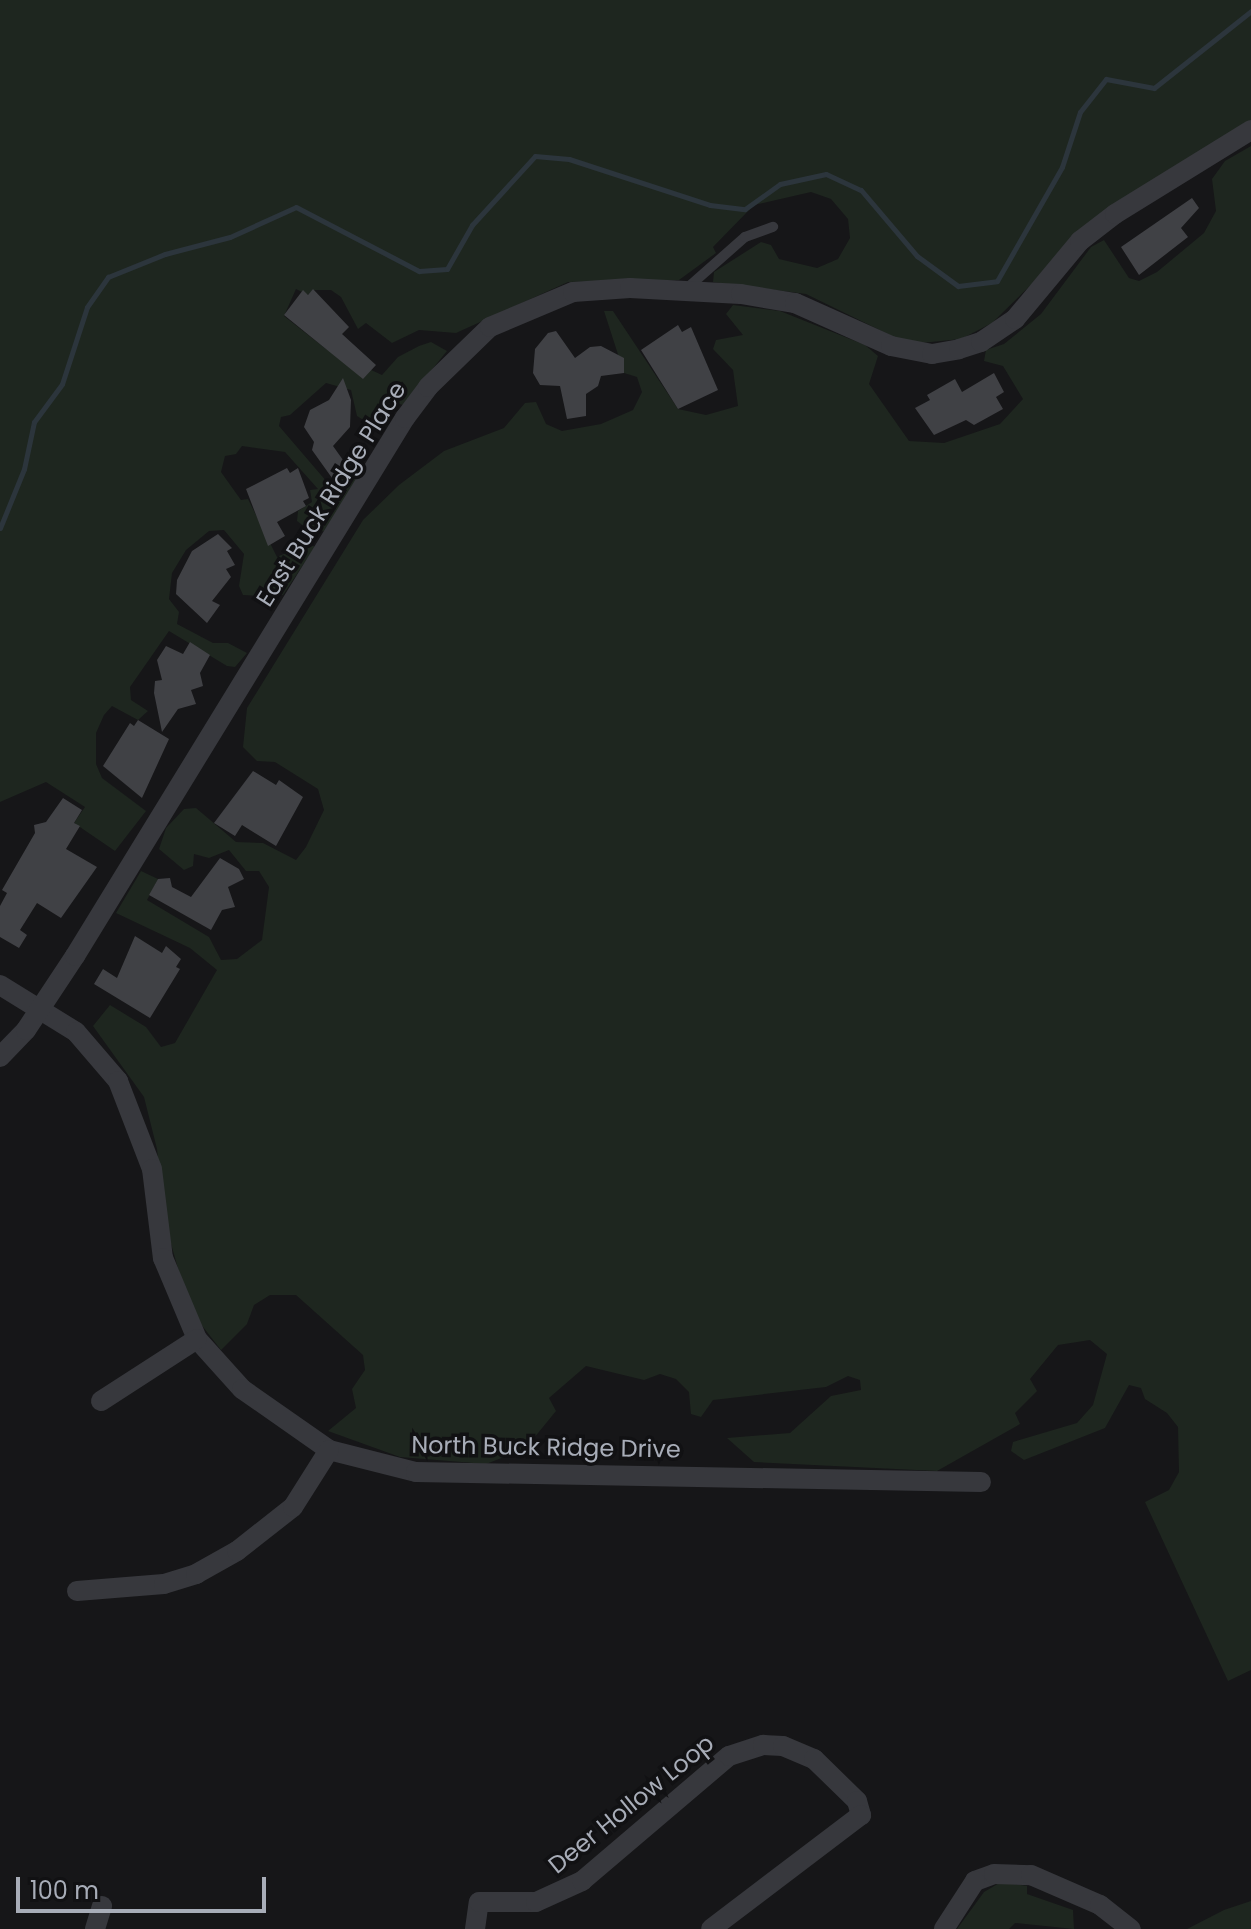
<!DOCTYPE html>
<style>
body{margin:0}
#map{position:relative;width:1251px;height:1929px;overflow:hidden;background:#161618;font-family:Poppins,sans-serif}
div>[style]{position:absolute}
.green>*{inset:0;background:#1e261f}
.stream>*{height:5px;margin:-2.5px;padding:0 2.5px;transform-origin:2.5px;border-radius:2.5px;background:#2c353c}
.building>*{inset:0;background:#404145}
.lane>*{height:10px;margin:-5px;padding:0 5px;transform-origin:5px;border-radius:5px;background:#37383d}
.street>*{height:20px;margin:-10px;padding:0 10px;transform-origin:10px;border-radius:10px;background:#37383d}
span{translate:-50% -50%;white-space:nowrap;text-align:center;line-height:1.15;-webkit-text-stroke:7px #111113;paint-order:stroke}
.street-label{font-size:24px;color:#a8adb8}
.scale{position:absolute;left:16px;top:1877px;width:250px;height:36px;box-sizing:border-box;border:4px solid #a8adb8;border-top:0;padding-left:10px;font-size:24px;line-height:28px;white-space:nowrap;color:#a8adb8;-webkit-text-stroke:6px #111113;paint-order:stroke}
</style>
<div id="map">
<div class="green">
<i style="clip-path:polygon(0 0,1251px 0,1251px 120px,1105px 212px,992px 323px,961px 339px,921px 343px,896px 338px,806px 294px,713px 282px,714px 272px,761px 242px,771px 245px,779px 259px,817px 268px,838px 259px,850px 238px,848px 219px,831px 199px,811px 192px,754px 205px,713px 247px,716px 253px,679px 280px,568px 282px,456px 333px,419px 330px,392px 343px,366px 323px,358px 329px,341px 297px,331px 290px,313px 290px,308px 295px,296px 289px,284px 316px,326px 349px,382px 375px,398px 357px,419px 346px,431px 342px,447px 351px,403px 405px,389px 401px,370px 424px,357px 416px,351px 390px,326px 383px,290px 415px,281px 417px,279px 426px,333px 489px,352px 469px,361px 475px,324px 531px,313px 533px,297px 521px,298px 511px,312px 502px,310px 490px,318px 489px,285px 452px,242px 446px,236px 454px,225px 456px,221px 472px,241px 500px,248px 499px,277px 557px,308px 543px,315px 547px,283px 595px,261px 596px,243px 595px,239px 586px,244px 554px,224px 530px,209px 531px,186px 550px,172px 573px,169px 599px,179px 612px,177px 624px,213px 643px,228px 643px,247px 653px,235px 667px,227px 666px,169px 631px,130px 687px,131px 700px,148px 711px,138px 720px,112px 706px,104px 715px,96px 733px,96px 764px,102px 778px,146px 811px,115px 851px,74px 823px,85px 807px,46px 782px,0 802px)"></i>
<i style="clip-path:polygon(1251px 146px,1251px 1670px,1228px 1681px,1145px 1502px,1169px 1490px,1179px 1472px,1178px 1427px,1167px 1413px,1145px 1399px,1141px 1388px,1129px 1385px,1105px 1428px,1024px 1460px,1011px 1451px,1013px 1442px,1077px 1423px,1093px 1405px,1107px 1354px,1090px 1340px,1058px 1345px,1030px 1379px,1037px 1391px,1015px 1413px,1020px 1424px,937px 1471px,754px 1462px,727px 1438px,790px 1433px,831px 1396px,861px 1390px,860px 1380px,848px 1376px,826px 1387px,713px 1400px,701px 1417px,691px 1414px,689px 1392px,676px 1379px,660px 1374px,644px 1380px,586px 1366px,549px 1398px,556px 1411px,525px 1449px,486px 1464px,400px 1457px,328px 1431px,356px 1408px,352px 1389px,365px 1370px,363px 1355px,296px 1295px,270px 1295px,254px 1305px,247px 1324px,221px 1350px,200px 1323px,184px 1289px,165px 1223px,157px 1149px,144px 1097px,93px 1026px,110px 1005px,146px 1027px,161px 1047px,175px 1043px,217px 970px,190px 948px,116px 913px,141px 871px,158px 879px,147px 900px,209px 937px,221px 960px,237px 959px,262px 940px,269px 887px,259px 871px,246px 871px,229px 850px,209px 858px,194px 854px,193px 866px,184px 870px,159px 849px,166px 828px,184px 809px,196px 808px,236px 842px,263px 843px,296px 860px,306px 847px,324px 810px,318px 789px,275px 762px,257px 761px,243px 747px,247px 708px,363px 520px,399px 485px,444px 451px,504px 428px,525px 403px,536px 402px,546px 424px,562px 431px,601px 424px,633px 410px,642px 392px,637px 377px,624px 373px,604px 311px,613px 311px,678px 409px,706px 415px,738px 406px,733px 370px,713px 349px,716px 340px,743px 335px,726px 314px,733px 305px,780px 311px,865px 345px,878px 356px,869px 384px,909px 441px,944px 443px,1000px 424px,1023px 399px,1003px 366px,984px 361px,986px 350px,1004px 344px,1041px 314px,1091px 247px,1104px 240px,1129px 278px,1139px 281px,1157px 272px,1204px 233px,1216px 211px,1212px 179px,1225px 161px)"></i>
<i style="clip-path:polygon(1001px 1882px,1027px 1886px,1027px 1894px,1073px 1910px,1074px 1929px,1015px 1923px,1009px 1929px,957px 1929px,984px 1892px)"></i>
<i style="clip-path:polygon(1251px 1901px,1251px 1929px,1187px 1929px,1224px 1910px)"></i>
</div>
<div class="stream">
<i style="left:0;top:528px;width:64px;rotate:-67.9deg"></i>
<i style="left:24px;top:469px;width:48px;rotate:-78deg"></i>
<i style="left:34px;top:422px;width:47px;rotate:-53.6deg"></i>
<i style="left:62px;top:384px;width:81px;rotate:-72deg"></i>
<i style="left:87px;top:307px;width:37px;rotate:-55deg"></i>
<i style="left:108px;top:277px;width:61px;rotate:-22deg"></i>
<i style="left:165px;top:254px;width:67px;rotate:-14.7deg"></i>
<i style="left:230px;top:237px;width:72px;rotate:-24.4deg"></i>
<i style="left:296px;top:207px;width:139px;rotate:27.5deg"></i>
<i style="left:419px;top:271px;width:28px;rotate:-4deg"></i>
<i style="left:447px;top:269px;width:51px;rotate:-60.4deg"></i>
<i style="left:472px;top:225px;width:93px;rotate:-47.6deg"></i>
<i style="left:535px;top:156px;width:34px;rotate:5deg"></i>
<i style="left:569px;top:159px;width:148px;rotate:18.1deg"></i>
<i style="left:710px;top:205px;width:35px;rotate:7deg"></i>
<i style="left:745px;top:209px;width:43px;rotate:-35.5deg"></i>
<i style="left:780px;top:184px;width:47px;rotate:-12.3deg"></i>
<i style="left:826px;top:174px;width:38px;rotate:25deg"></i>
<i style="left:861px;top:190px;width:87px;rotate:49.7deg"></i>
<i style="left:917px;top:256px;width:51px;rotate:36.2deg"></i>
<i style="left:958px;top:286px;width:39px;rotate:-7deg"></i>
<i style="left:997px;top:281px;width:131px;rotate:-60.3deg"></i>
<i style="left:1062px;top:167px;width:58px;rotate:-71.9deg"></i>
<i style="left:1080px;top:112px;width:42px;rotate:-51.8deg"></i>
<i style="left:1106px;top:79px;width:49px;rotate:10.6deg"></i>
<i style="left:1154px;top:88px;width:124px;rotate:-38.4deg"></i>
</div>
<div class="building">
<i style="clip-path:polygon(1192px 198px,1199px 208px,1181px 228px,1188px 237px,1139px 275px,1121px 247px)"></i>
<i style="clip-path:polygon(313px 289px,349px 327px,342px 334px,376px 365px,363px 379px,284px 315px,303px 290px,308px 295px)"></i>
<i style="clip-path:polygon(678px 325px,682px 332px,691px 327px,718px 390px,678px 409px,641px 350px)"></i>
<i style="clip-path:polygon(556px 331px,575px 358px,590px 347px,601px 346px,624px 358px,624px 373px,601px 376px,598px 386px,586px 394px,586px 416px,567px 419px,560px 386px,540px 385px,533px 373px,535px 349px,548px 333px)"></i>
<i style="clip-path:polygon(994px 373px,1004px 392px,996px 397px,1003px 409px,974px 425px,966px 420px,934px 435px,915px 408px,930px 400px,927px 395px,955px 379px,962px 392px)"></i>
<i style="clip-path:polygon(343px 378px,351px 400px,350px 427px,333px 446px,348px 467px,332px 478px,312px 450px,314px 442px,304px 427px,310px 410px,329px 400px)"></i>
<i style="clip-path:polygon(287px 468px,290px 473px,298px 468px,309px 498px,303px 501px,306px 506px,277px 522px,285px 536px,268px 546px,246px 489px)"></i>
<i style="clip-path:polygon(218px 534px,232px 548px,227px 551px,235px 565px,226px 569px,231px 577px,212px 601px,220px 605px,207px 623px,176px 594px,177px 580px,192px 551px)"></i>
<i style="clip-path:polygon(190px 642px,210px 655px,200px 673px,203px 686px,191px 690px,196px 704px,178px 709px,162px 732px,154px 693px,155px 681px,162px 680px,157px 660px,166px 646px,183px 654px)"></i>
<i style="clip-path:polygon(138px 720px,169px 739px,142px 798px,103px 766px,130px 723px,134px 726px)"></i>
<i style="clip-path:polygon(253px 771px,276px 785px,279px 780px,303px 797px,276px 846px,242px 825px,235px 836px,214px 823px)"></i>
<i style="clip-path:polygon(63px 798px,82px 810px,74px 823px,80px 826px,66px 849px,97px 867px,61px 918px,37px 903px,20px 930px,27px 935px,19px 948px,0 937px,0 906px,7px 893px,2px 890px,35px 833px,34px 825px,46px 822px)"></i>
<i style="clip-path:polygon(220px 858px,239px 869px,244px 879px,228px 887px,235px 907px,222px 910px,211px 930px,149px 895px,158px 879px,170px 878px,172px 887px,191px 897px)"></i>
<i style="clip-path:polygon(135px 936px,162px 953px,166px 946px,181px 959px,176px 967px,180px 969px,150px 1018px,94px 984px,103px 969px,117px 978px)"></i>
</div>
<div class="lane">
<i style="left:685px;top:290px;width:80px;rotate:-41.5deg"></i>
<i style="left:745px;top:237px;width:30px;rotate:-20deg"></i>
</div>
<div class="street">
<i style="left:0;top:985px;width:89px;rotate:31.7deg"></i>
<i style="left:76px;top:1032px;width:65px;rotate:49.4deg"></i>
<i style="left:118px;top:1081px;width:94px;rotate:68.9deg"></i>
<i style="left:152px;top:1169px;width:90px;rotate:83deg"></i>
<i style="left:163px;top:1258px;width:88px;rotate:67.2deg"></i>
<i style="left:197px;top:1339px;width:67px;rotate:48deg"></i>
<i style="left:242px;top:1389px;width:106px;rotate:35deg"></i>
<i style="left:329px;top:1450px;width:90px;rotate:14.2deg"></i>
<i style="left:416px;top:1472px;width:565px;rotate:1.01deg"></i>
<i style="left:0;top:1057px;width:37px;rotate:-46deg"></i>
<i style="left:26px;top:1030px;width:89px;rotate:-56.5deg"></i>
<i style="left:75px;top:956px;width:631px;rotate:-58.48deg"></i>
<i style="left:405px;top:418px;width:39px;rotate:-53deg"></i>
<i style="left:428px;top:387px;width:86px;rotate:-44.1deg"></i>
<i style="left:490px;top:327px;width:90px;rotate:-22.9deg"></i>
<i style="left:573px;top:292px;width:57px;rotate:-4deg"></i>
<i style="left:630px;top:288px;width:111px;rotate:3.1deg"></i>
<i style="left:741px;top:294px;width:55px;rotate:9.5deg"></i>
<i style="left:795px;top:303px;width:105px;rotate:24.1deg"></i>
<i style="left:891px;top:346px;width:42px;rotate:11deg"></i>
<i style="left:932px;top:354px;width:27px;rotate:-10deg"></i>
<i style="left:959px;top:349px;width:23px;rotate:-18deg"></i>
<i style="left:981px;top:342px;width:41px;rotate:-34.1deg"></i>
<i style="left:1015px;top:319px;width:102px;rotate:-50.2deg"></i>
<i style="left:1080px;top:241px;width:44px;rotate:-37.6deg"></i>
<i style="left:1115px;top:214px;width:160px;rotate:-31.7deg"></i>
<i style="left:101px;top:1401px;width:114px;rotate:-32.9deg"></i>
<i style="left:77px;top:1591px;width:87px;rotate:-4.6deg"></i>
<i style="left:164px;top:1584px;width:34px;rotate:-17deg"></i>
<i style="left:196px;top:1574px;width:47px;rotate:-29.3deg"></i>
<i style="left:237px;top:1551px;width:71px;rotate:-38.2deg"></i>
<i style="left:293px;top:1507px;width:67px;rotate:-57.7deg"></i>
<i style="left:975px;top:1881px;width:20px;rotate:-20deg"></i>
<i style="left:994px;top:1874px;width:37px;rotate:2deg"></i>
<i style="left:1031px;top:1875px;width:75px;rotate:23.5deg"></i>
<i style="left:1100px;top:1905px;width:39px;rotate:38deg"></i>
<i style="left:95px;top:1929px;width:24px;rotate:-73deg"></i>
<i style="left:475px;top:1929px;width:27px;rotate:-82deg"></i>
<i style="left:479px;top:1902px;width:57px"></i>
<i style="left:536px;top:1902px;width:51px;rotate:-24.5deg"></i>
<i style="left:582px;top:1881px;width:193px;rotate:-40.4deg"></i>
<i style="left:729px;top:1756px;width:36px;rotate:-18deg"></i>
<i style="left:763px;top:1745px;width:20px;rotate:3deg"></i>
<i style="left:783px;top:1746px;width:34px;rotate:23deg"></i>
<i style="left:814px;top:1759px;width:60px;rotate:44.3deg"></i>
<i style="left:857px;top:1801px;width:15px;rotate:74deg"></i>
<i style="left:861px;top:1815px;width:188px;rotate:142.8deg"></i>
<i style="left:944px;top:1929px;width:57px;rotate:-57.1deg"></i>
</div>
<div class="street-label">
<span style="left:331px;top:494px;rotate:-58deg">East Buck Ridge Place</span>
<span style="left:546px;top:1447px;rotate:1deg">North Buck Ridge Drive</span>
<span style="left:631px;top:1804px;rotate:-39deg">Deer Hollow Loop</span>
</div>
<div class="scale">100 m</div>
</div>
